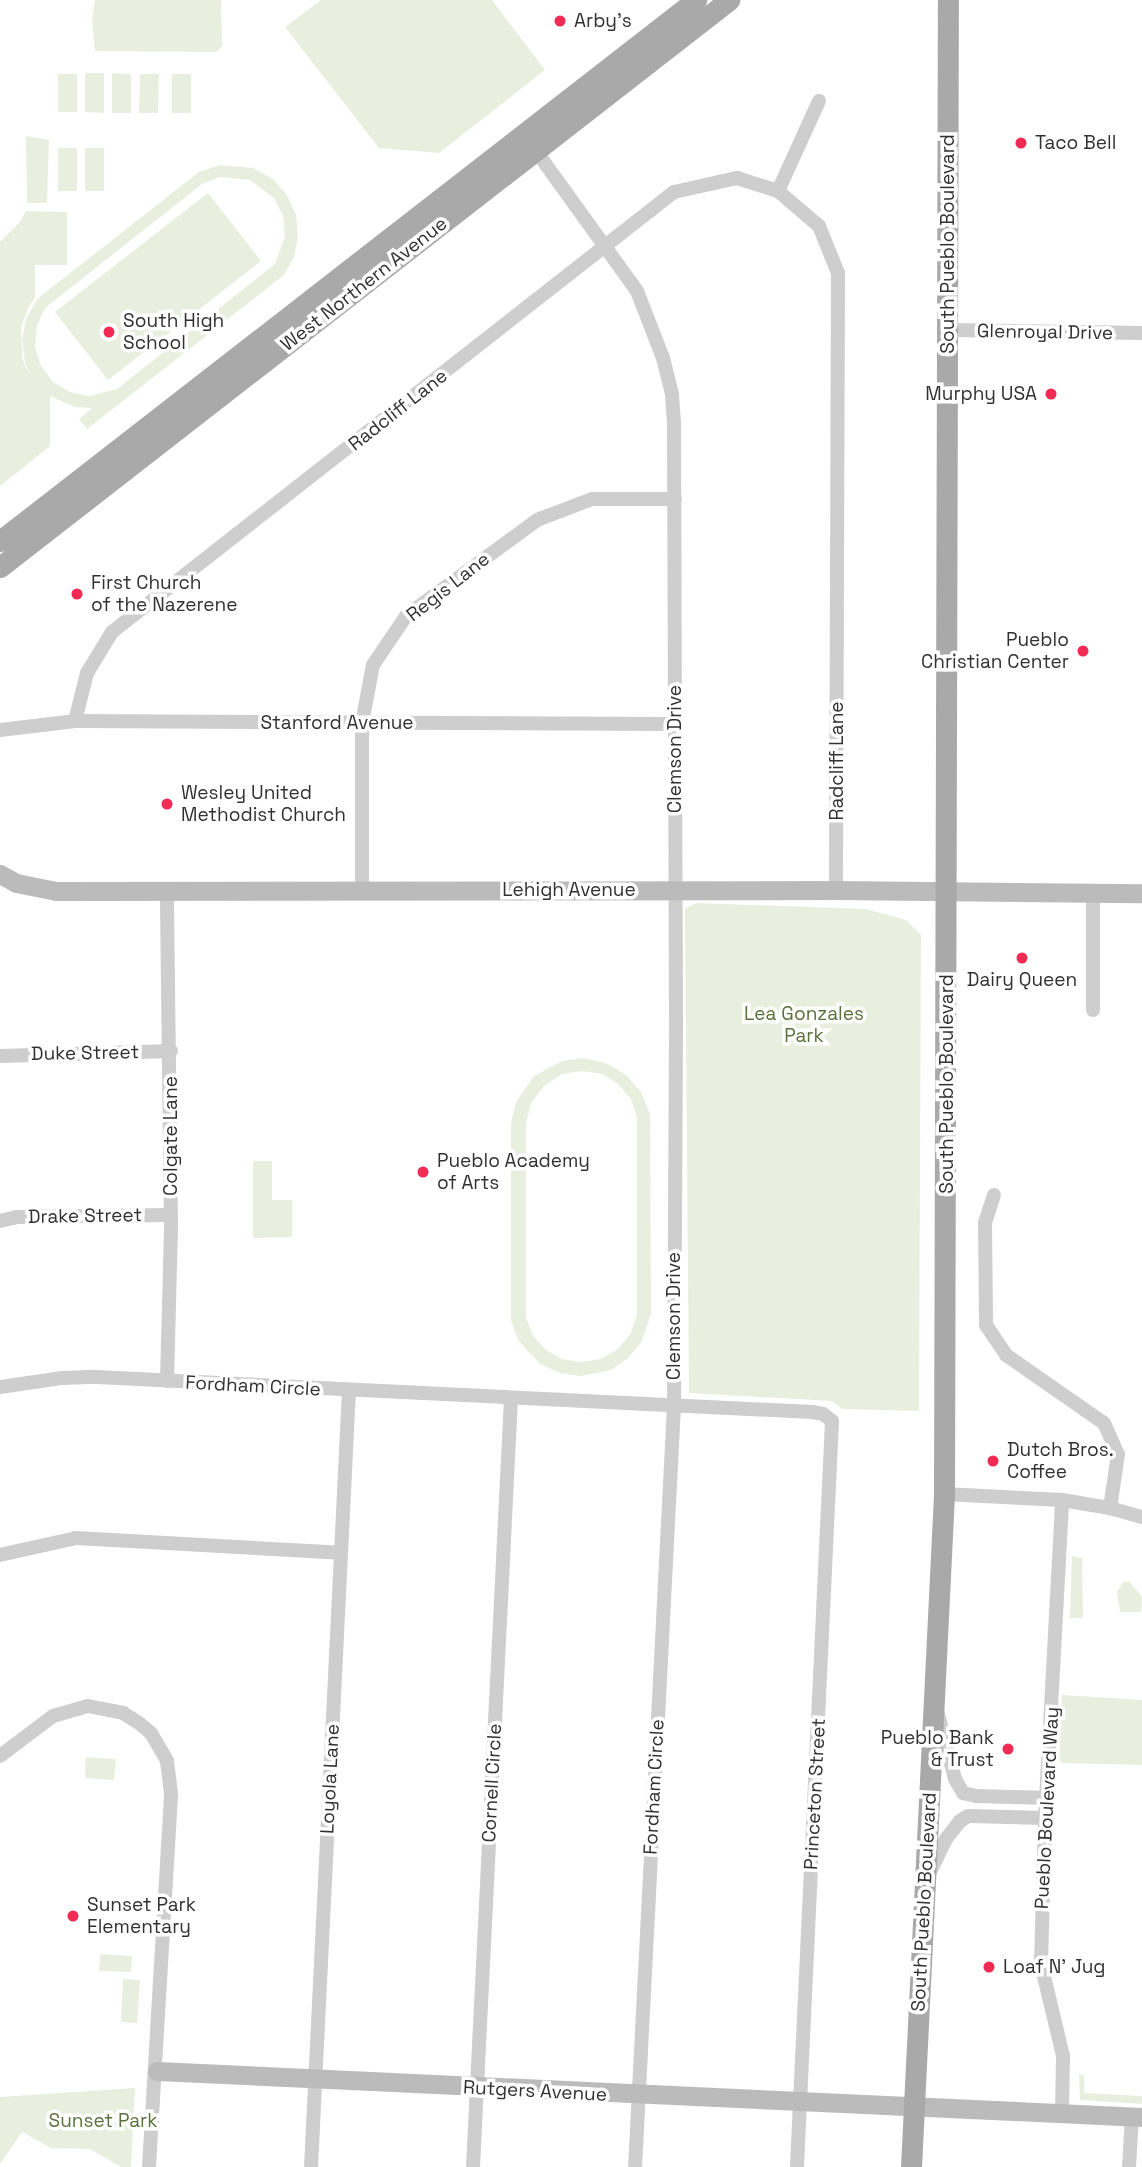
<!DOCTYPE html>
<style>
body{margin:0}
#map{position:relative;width:1142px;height:2167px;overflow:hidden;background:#fff;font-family:"Space Grotesk",sans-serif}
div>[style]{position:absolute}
.green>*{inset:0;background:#e9efdf}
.street>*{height:14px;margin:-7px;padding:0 7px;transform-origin:7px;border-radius:7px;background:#cecece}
.secondary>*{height:19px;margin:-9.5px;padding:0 9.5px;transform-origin:9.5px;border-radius:9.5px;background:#bbb}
.primary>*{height:21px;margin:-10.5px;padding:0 10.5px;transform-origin:10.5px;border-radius:10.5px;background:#a9a9a9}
.dots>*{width:19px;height:19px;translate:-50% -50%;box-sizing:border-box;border:4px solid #fff;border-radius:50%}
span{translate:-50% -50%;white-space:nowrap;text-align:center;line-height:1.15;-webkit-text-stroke:7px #fff;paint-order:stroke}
.poi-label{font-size:19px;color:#313131}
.left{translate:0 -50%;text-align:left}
.right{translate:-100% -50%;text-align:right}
.street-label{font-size:19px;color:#313131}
.park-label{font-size:19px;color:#5b713b}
</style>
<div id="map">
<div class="green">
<i style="clip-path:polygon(95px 0,221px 0,222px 46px,216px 52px,95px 51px,92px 20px)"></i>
<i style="clip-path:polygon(321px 0,492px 0,545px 70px,439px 153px,379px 148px,285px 27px)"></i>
<i style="clip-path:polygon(85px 73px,104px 73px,104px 113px,85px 112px)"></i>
<i style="clip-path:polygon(112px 73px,131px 74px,131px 113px,112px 113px)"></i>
<i style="clip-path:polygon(58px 74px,77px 74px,77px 112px,58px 112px)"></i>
<i style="clip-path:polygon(140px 74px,159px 74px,158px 113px,139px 113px)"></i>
<i style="clip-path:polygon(172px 74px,191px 74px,191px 113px,172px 113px)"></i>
<i style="clip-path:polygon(26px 136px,49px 140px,47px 203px,27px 203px)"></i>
<i style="clip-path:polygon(58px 148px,77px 148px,77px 191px,58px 191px)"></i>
<i style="clip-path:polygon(85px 148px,104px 148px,104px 191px,85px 191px)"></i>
<i style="clip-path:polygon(evenodd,220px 165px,253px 168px,273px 179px,287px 195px,296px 215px,298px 236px,294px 257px,284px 275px,87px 429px,79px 419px,92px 408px,75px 407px,50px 396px,50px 446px,0 486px,0 242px,20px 222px,26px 211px,67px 212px,67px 265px,35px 265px,35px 298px,28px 308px,21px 328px,22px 354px,24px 364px,31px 377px,25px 362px,22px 340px,26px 319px,37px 299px,199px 172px,220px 165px,220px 177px,250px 180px,274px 198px,283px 216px,285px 236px,275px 264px,117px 389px,89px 396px,70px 392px,53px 382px,41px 366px,35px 347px,37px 326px,45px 308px,202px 184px,220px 177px)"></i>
<i style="clip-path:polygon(208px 193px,261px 261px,108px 380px,55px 312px)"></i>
<i style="clip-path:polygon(696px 903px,866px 909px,906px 920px,921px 935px,919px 1411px,842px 1409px,832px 1401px,689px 1393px,685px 909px)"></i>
<i style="clip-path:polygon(evenodd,583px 1058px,606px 1063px,626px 1075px,641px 1092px,650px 1114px,651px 1314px,641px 1343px,628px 1358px,611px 1370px,581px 1376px,560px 1373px,540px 1364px,518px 1340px,511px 1320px,511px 1123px,516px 1102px,534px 1076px,562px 1061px,583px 1058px,583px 1071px,602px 1074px,618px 1084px,631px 1099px,637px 1117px,637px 1314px,631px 1333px,618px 1349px,601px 1359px,581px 1362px,562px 1359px,546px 1350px,533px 1336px,526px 1318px,526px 1124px,531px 1103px,544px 1086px,562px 1074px,583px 1071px)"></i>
<i style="clip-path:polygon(253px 1161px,272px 1161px,272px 1200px,292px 1200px,292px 1237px,253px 1238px)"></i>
<i style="clip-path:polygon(1072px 1556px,1082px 1558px,1083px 1618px,1070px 1618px)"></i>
<i style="clip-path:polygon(1123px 1582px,1130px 1582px,1142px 1597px,1141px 1612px,1120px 1612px,1117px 1592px)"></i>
<i style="clip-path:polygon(1062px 1695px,1142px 1700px,1142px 1765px,1062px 1763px,1059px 1760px)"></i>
<i style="clip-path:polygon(86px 1757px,116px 1759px,114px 1780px,85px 1778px)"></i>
<i style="clip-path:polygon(100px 1954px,132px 1956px,131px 1972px,99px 1971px)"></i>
<i style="clip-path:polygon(123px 1979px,140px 1980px,137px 2023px,121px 2022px)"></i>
<i style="clip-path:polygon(1079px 2074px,1084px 2076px,1084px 2093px,1142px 2096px,1142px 2104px,1080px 2100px)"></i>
<i style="clip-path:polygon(135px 2088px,131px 2167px,121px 2167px,90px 2149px,51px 2148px,22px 2132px,0 2164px,0 2097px)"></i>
</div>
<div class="street">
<i style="left:531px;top:144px;width:181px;rotate:54.2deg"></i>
<i style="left:637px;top:291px;width:72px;rotate:68.8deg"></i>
<i style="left:663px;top:358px;width:38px;rotate:76deg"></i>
<i style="left:672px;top:395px;width:27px;rotate:86deg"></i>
<i style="left:674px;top:422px;width:608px;rotate:89.81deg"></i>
<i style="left:676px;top:1030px;width:376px;rotate:90.3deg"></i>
<i style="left:674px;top:1406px;width:762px;rotate:92.93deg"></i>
<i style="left:778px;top:191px;width:54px;rotate:40.5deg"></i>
<i style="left:819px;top:226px;width:51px;rotate:68deg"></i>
<i style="left:838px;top:273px;width:617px;rotate:90.19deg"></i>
<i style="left:948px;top:330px;width:194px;rotate:0.9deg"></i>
<i style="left:75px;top:721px;width:49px;rotate:-76deg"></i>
<i style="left:87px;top:673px;width:48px;rotate:-58.6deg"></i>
<i style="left:112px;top:632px;width:714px;rotate:-38.06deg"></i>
<i style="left:674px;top:192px;width:65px;rotate:-12.5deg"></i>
<i style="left:737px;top:178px;width:43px;rotate:17.6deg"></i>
<i style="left:778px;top:191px;width:99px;rotate:-65.5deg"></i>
<i style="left:0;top:730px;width:76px;rotate:-6.8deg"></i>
<i style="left:75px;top:721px;width:600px;rotate:0.29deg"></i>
<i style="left:362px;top:891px;width:168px;rotate:-90deg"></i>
<i style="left:362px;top:723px;width:59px;rotate:-79.3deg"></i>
<i style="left:373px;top:665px;width:59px;rotate:-56deg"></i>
<i style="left:406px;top:616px;width:162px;rotate:-36.2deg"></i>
<i style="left:537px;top:520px;width:59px;rotate:-20.9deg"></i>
<i style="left:592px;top:499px;width:83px"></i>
<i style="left:1093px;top:894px;width:116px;rotate:90deg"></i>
<i style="left:0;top:1056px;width:171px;rotate:-1.7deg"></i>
<i style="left:994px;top:1195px;width:29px;rotate:108deg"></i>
<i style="left:985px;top:1223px;width:102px;rotate:89.4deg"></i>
<i style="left:986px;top:1325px;width:36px;rotate:56deg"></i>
<i style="left:1006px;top:1355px;width:119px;rotate:34.8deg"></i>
<i style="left:1104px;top:1423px;width:34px;rotate:66deg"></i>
<i style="left:1118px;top:1454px;width:55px;rotate:98.4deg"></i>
<i style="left:0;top:1221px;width:17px;rotate:-13deg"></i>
<i style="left:17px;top:1217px;width:154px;rotate:-0.7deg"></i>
<i style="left:167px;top:1381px;width:150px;rotate:-88.5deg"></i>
<i style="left:171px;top:1231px;width:340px;rotate:-90.7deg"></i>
<i style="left:0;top:1387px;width:63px;rotate:-8.3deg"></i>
<i style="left:62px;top:1378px;width:34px;rotate:-2deg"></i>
<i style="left:96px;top:1377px;width:717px;rotate:2.8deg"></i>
<i style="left:812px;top:1412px;width:11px;rotate:10deg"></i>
<i style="left:823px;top:1414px;width:11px;rotate:38deg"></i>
<i style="left:832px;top:1421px;width:747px;rotate:92.69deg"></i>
<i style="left:944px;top:1494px;width:118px;rotate:2.9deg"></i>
<i style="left:1062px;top:1500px;width:49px;rotate:9.5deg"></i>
<i style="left:1110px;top:1508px;width:33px;rotate:16deg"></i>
<i style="left:0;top:1555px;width:78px;rotate:-12.6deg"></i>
<i style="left:76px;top:1538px;width:265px;rotate:3.2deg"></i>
<i style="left:938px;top:1714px;width:67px;rotate:75.3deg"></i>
<i style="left:955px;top:1779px;width:16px;rotate:60deg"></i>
<i style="left:963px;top:1793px;width:13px;rotate:13deg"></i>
<i style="left:976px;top:1796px;width:70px;rotate:1.6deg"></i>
<i style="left:0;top:1756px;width:66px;rotate:-37deg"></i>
<i style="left:53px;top:1716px;width:36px;rotate:-16deg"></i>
<i style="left:88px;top:1706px;width:36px;rotate:11deg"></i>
<i style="left:123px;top:1713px;width:19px;rotate:32deg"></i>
<i style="left:139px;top:1723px;width:16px;rotate:40deg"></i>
<i style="left:151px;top:1733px;width:32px;rotate:60deg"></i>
<i style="left:167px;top:1761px;width:35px;rotate:83deg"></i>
<i style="left:171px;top:1796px;width:372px;rotate:93.4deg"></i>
<i style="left:929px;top:1874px;width:39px;rotate:-64deg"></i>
<i style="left:946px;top:1839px;width:23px;rotate:-52deg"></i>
<i style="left:960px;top:1821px;width:9px;rotate:-32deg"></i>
<i style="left:968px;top:1816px;width:77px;rotate:1.5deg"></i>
<i style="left:1062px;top:2113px;width:57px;rotate:-89deg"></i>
<i style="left:1063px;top:2056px;width:95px;rotate:-103.4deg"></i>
<i style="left:1041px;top:1964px;width:146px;rotate:-88.4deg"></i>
<i style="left:1045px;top:1818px;width:318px;rotate:-86.9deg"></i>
<i style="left:311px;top:2167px;width:777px;rotate:-87.2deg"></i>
<i style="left:473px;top:2167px;width:770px;rotate:-87.17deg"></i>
<i style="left:1129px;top:2167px;width:50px;rotate:-86.6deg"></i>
</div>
<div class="secondary">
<i style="left:0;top:874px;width:18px;rotate:29deg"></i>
<i style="left:16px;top:883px;width:41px;rotate:11.3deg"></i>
<i style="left:56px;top:891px;width:780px;rotate:-0.07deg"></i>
<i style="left:836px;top:890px;width:306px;rotate:0.6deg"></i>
<i style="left:157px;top:2071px;width:986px;rotate:2.67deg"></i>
</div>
<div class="primary">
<i style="left:0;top:541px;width:882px;rotate:-37.86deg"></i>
<i style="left:0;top:567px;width:924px;rotate:-37.87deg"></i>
<i style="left:911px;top:2167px;width:674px;rotate:-87.19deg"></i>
<i style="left:944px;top:1494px;width:1494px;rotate:-89.85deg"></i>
</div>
<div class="dots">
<i style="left:560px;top:21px;background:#f12b54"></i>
<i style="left:1021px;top:143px;background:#f12b54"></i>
<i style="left:109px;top:332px;background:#f12b54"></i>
<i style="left:1051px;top:394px;background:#f12b54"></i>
<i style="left:77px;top:594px;background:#f12b54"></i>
<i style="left:1083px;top:651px;background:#f12b54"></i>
<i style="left:167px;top:804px;background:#f12b54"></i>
<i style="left:1022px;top:958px;background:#f12b54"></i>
<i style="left:423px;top:1172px;background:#f12b54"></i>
<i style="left:993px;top:1461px;background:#f12b54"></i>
<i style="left:1008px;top:1749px;background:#f12b54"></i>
<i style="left:73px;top:1916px;background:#f12b54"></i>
<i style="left:989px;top:1967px;background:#f12b54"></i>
</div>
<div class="poi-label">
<span class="left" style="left:574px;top:21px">Arby's</span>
<span class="left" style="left:1035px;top:143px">Taco Bell</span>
<span class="left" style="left:123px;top:332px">South High<br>School</span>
<span class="right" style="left:1037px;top:394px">Murphy USA</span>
<span class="left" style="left:91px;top:594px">First Church<br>of the Nazerene</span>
<span class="right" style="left:1069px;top:651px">Pueblo<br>Christian Center</span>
<span class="left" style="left:181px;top:804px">Wesley United<br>Methodist Church</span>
<span style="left:1022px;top:980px">Dairy Queen</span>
<span class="left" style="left:437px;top:1172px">Pueblo Academy<br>of Arts</span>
<span class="left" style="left:1007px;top:1461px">Dutch Bros.<br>Coffee</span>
<span class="right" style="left:994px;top:1749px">Pueblo Bank<br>&amp; Trust</span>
<span class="left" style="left:87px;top:1916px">Sunset Park<br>Elementary</span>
<span class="left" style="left:1003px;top:1967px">Loaf N' Jug</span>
</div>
<div class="street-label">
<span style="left:948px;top:244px;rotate:-90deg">South Pueblo Boulevard</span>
<span style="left:364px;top:284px;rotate:-38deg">West Northern Avenue</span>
<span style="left:1045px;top:332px;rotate:1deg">Glenroyal Drive</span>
<span style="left:398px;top:410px;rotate:-38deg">Radcliff Lane</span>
<span style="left:448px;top:587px;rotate:-38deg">Regis Lane</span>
<span style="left:337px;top:723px">Stanford Avenue</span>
<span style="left:675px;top:749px;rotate:-90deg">Clemson Drive</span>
<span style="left:837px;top:761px;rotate:-90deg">Radcliff Lane</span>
<span style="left:569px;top:890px">Lehigh Avenue</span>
<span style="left:85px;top:1053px;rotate:-1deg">Duke Street</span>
<span style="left:947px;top:1084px;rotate:-90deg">South Pueblo Boulevard</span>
<span style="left:171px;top:1136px;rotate:-90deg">Colgate Lane</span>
<span style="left:85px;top:1216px;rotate:-1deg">Drake Street</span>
<span style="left:674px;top:1316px;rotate:-90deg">Clemson Drive</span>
<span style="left:253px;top:1386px;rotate:3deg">Fordham Circle</span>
<span style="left:330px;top:1779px;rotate:-87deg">Loyola Lane</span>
<span style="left:492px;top:1783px;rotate:-87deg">Cornell Circle</span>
<span style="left:654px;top:1787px;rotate:-87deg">Fordham Circle</span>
<span style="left:815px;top:1794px;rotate:-87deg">Princeton Street</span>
<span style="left:1047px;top:1808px;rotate:-87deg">Pueblo Boulevard Way</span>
<span style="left:924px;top:1902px;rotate:-87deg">South Pueblo Boulevard</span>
<span style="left:535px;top:2091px;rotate:3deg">Rutgers Avenue</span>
</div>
<div class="park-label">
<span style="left:804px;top:1025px">Lea Gonzales<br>Park</span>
<span style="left:103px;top:2121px">Sunset Park</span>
</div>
</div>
